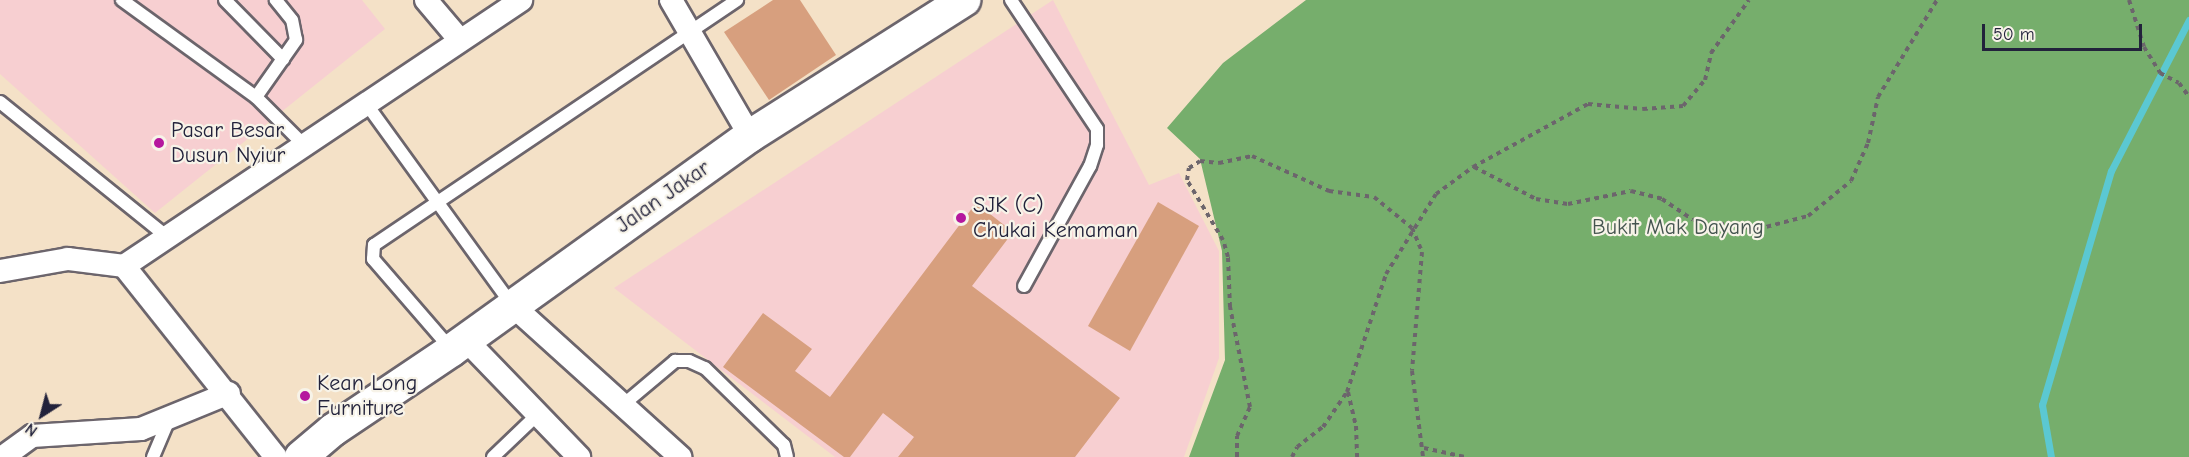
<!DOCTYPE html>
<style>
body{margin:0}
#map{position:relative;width:2189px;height:457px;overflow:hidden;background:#f4e1c7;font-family:"Comic Neue",sans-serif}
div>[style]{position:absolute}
.built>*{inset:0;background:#f7cfd1}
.forest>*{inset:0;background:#76ae6c}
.stream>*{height:7px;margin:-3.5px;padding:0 3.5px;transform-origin:3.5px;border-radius:3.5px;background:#5bc8d2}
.building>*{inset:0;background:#d79f7e}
.path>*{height:4px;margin-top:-2px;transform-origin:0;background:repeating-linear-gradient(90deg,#6c656c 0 4.5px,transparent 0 9px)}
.roads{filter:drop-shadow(2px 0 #6c656c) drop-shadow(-2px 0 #6c656c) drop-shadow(0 2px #6c656c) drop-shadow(0 -2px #6c656c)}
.lane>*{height:12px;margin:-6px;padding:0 6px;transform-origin:6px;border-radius:6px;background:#fff}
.street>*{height:22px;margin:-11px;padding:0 11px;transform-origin:11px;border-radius:11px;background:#fff}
.secondary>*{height:32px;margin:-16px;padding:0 16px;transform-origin:16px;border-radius:16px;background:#fff}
.dots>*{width:16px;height:16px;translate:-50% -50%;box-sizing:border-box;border:3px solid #f7f3e8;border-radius:50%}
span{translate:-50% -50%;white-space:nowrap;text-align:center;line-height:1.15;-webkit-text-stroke:4.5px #f7f3e8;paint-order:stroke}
.poi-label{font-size:22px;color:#22223b}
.left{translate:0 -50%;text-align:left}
.street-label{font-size:22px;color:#22223b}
.park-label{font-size:22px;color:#44544f}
.north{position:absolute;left:12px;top:385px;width:60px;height:60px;-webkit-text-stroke:4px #f7f3e8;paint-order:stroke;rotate:216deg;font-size:16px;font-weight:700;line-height:24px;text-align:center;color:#22223b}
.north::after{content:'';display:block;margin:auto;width:21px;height:27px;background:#22223b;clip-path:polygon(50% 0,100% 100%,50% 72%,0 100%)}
.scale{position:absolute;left:1982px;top:24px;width:160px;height:27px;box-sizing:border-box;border:3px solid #22223b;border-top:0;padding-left:8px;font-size:18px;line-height:21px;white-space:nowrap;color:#22223b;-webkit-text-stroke:4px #f7f3e8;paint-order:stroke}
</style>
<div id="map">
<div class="built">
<i style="clip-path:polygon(0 0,362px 0,385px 29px,155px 213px,0 74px)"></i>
<i style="clip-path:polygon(1053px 0,1149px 185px,1179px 173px,1219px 251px,1219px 358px,1184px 457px,835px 457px,614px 288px)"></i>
</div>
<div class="forest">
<i style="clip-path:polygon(1306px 0,2189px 0,2189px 457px,1189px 457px,1225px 360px,1222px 251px,1200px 159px,1167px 128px,1223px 63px)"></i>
</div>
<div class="stream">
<i style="left:2051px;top:457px;width:53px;rotate:-99.8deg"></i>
<i style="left:2042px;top:405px;width:244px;rotate:-73.6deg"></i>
<i style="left:2111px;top:171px;width:170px;rotate:-62.7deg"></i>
</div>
<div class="building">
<i style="clip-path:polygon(773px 0,800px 0,836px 55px,769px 100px,724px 32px)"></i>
<i style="clip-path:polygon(1158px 202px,1199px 226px,1130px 351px,1088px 326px)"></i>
<i style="clip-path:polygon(976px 203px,1013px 232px,972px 286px,1120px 398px,1075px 457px,898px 457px,914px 437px,883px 413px,850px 457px,844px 457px,723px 367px,763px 313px,812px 349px,795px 371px,830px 397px)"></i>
</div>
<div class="path">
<i style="left:2129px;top:0;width:49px;rotate:72.3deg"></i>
<i style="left:2144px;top:47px;width:31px;rotate:58deg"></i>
<i style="left:2160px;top:73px;width:21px;rotate:28deg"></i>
<i style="left:2179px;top:83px;width:17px;rotate:54deg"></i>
<i style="left:1474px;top:167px;width:70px;rotate:27.3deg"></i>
<i style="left:1536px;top:199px;width:32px;rotate:9deg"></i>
<i style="left:1568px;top:204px;width:64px;rotate:-11.7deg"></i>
<i style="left:1631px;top:191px;width:32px;rotate:14deg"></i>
<i style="left:1662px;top:199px;width:37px;rotate:34deg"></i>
<i style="left:1693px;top:220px;width:66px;rotate:7.9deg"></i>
<i style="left:1758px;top:229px;width:52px;rotate:-14.6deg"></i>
<i style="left:1808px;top:216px;width:55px;rotate:-39.1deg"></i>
<i style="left:1851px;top:181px;width:42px;rotate:-65.9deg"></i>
<i style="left:1868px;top:143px;width:47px;rotate:-77.7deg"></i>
<i style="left:1878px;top:97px;width:114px;rotate:-58.7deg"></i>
<i style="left:1348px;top:392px;width:35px;rotate:77deg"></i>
<i style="left:1356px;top:426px;width:31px;rotate:88deg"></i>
<i style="left:1424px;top:448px;width:42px;rotate:12.4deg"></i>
<i style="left:1237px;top:457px;width:21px;rotate:-90deg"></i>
<i style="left:1237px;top:436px;width:32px;rotate:-66deg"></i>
<i style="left:1250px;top:407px;width:102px;rotate:-101.3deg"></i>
<i style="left:1230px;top:307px;width:50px;rotate:-92.3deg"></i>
<i style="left:1228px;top:257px;width:18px;rotate:-106deg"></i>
<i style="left:1223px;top:240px;width:70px;rotate:-121deg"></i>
<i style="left:1187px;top:180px;width:12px;rotate:-81deg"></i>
<i style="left:1189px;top:168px;width:13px;rotate:-32deg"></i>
<i style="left:1200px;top:161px;width:19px;rotate:6deg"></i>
<i style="left:1219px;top:163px;width:34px;rotate:-12deg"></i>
<i style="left:1252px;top:156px;width:85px;rotate:24.4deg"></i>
<i style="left:1329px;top:191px;width:45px;rotate:7.6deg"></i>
<i style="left:1374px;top:197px;width:49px;rotate:39.2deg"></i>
<i style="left:1412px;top:228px;width:26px;rotate:67deg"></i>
<i style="left:1422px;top:252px;width:119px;rotate:94.8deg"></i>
<i style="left:1412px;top:371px;width:87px;rotate:82.7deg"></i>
<i style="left:1292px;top:457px;width:11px;rotate:-63deg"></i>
<i style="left:1297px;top:447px;width:33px;rotate:-38deg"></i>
<i style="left:1323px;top:427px;width:42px;rotate:-55.6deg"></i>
<i style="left:1347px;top:392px;width:124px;rotate:-71.7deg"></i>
<i style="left:1386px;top:274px;width:94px;rotate:-58deg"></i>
<i style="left:1436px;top:194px;width:46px;rotate:-36.1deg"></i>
<i style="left:1473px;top:167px;width:131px;rotate:-28.7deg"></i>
<i style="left:1588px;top:104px;width:55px;rotate:5.2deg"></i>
<i style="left:1643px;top:109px;width:40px;rotate:-4.3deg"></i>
<i style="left:1683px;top:106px;width:34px;rotate:-50deg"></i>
<i style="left:1705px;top:80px;width:28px;rotate:-77deg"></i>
<i style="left:1711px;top:53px;width:65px;rotate:-54.4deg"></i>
</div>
<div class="roads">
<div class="lane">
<i style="left:122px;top:0;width:165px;rotate:35.9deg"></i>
<i style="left:256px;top:97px;width:65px;rotate:45deg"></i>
<i style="left:225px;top:0;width:83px;rotate:45.5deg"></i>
<i style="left:1011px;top:0;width:155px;rotate:56.3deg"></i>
<i style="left:1097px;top:129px;width:16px;rotate:90deg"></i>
<i style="left:1097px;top:145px;width:22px;rotate:108deg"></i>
<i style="left:1090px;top:166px;width:137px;rotate:118.8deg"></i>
<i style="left:256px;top:97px;width:70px;rotate:-54.9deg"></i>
<i style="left:296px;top:40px;width:20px;rotate:-101deg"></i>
<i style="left:292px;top:20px;width:26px;rotate:-129deg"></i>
<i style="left:0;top:102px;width:213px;rotate:38.9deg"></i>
<i style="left:365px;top:102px;width:251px;rotate:54.1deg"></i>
<i style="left:451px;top:349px;width:119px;rotate:-130.9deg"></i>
<i style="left:373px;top:259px;width:14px;rotate:-86deg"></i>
<i style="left:374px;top:245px;width:438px;rotate:-34deg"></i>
<i style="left:624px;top:404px;width:67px;rotate:-40.1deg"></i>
<i style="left:675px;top:361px;width:14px"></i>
<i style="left:689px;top:361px;width:17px;rotate:24deg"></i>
<i style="left:705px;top:368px;width:110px;rotate:44.3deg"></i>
<i style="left:784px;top:445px;width:12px;rotate:76deg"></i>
<i style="left:153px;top:457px;width:43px;rotate:-67deg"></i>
<i style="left:493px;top:457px;width:61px;rotate:-43.7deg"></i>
</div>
<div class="street">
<i style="left:426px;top:0;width:51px;rotate:49.8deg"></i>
<i style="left:671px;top:0;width:157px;rotate:59.8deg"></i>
<i style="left:124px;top:266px;width:478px;rotate:-33.8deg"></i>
<i style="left:0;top:271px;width:69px;rotate:-10deg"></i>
<i style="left:68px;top:259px;width:56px;rotate:7.1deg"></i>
<i style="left:124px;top:266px;width:244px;rotate:51.5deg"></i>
<i style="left:512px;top:305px;width:227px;rotate:42.1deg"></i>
<i style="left:466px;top:340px;width:163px;rotate:46deg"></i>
<i style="left:3px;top:457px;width:36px;rotate:-36deg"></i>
<i style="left:32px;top:436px;width:109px;rotate:-3.7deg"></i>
<i style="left:141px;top:429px;width:95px;rotate:-22.2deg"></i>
</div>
<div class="secondary">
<i style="left:301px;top:457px;width:42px;rotate:-40.2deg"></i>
<i style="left:333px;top:430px;width:143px;rotate:-33.9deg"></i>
<i style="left:452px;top:350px;width:367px;rotate:-35.7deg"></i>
<i style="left:750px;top:136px;width:254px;rotate:-32.4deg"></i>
</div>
</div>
<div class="dots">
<i style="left:159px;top:143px;background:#b5179e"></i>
<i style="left:961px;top:218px;background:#b5179e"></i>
<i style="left:305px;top:396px;background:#b5179e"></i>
</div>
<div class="poi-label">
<span class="left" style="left:171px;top:143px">Pasar Besar<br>Dusun Nyiur</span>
<span class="left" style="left:973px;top:218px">SJK (C)<br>Chukai Kemaman</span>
<span class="left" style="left:317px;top:396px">Kean Long<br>Furniture</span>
</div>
<div class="street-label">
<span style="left:663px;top:197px;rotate:-35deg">Jalan Jakar</span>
</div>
<div class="park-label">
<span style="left:1678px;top:228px">Bukit Mak Dayang</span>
</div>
<div class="north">N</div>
<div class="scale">50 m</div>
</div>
